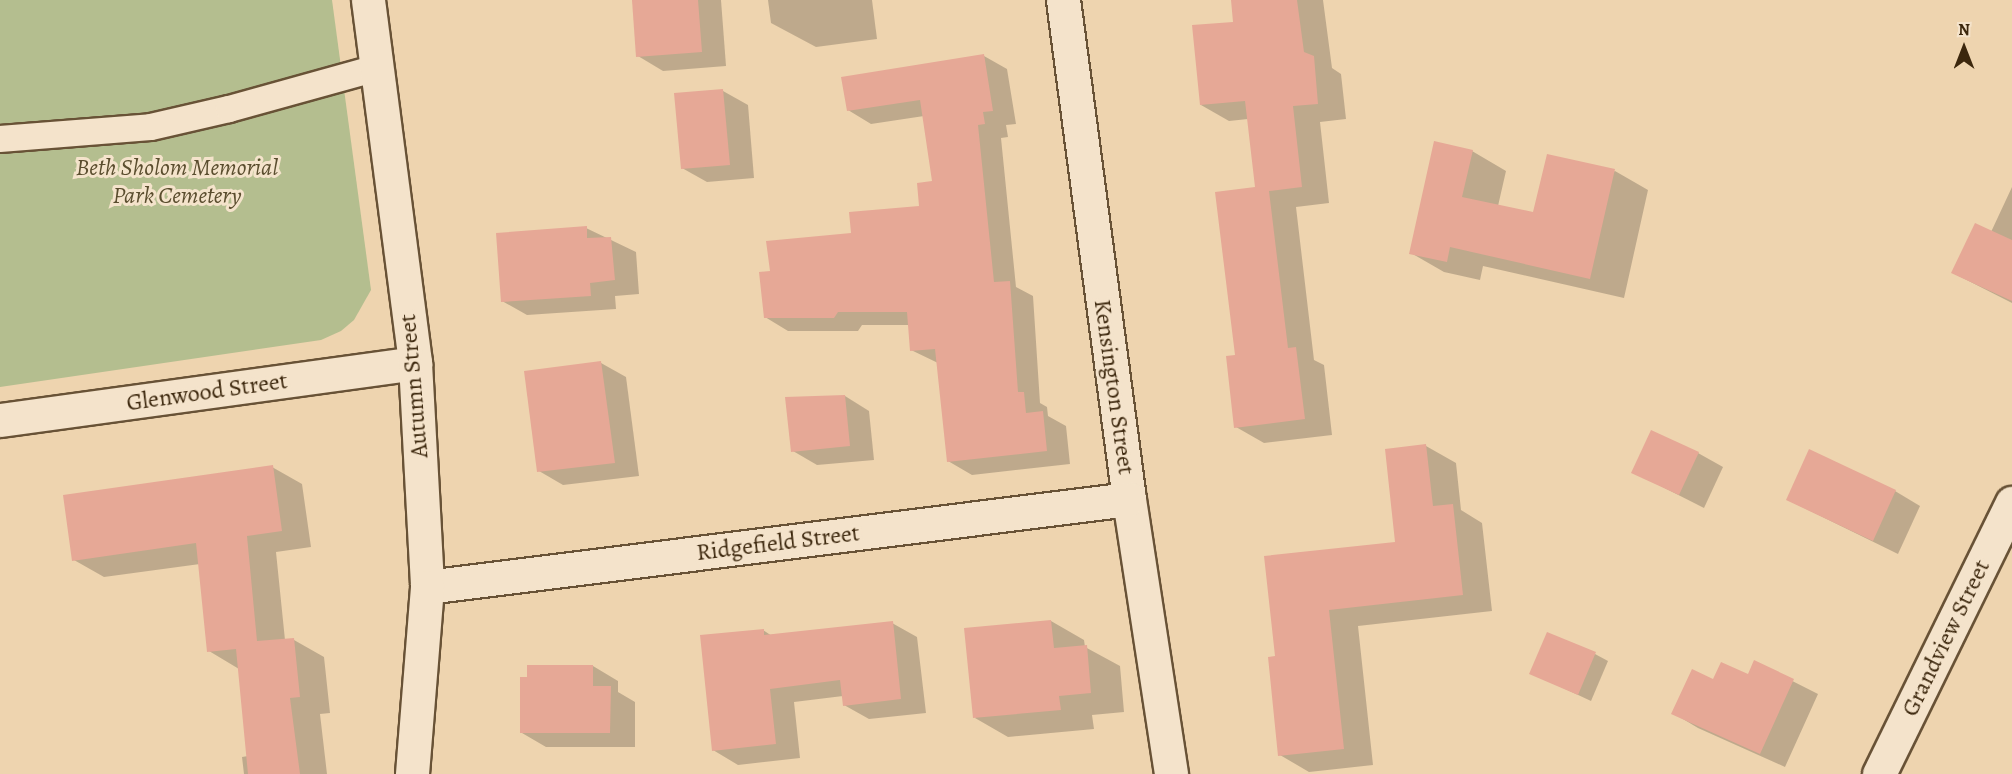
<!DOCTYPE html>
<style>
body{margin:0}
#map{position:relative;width:2012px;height:774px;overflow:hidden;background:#eed4af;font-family:Alegreya,serif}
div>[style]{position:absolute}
.green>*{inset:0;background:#b4be8f}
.shadow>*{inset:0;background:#0003}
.building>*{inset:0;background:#e6a896}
.roads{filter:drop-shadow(2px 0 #685236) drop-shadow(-2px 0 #685236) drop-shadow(0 2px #685236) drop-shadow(0 -2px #685236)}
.service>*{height:26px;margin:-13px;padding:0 13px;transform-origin:13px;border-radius:13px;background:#f4e3cb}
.minor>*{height:33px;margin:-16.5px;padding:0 16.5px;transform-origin:16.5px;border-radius:16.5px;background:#f4e3cb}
.tertiary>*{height:33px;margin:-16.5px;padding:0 16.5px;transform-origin:16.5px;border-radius:16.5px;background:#f4e3cb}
span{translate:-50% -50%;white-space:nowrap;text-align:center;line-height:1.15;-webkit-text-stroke:6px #f4e3cb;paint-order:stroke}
.park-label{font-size:24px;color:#5a4d2e;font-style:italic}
.street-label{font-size:24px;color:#3c270d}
.north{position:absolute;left:1934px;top:18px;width:60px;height:60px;-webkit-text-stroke:4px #f4e3cb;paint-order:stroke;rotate:0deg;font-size:16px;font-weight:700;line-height:24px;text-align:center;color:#3c270d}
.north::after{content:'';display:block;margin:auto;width:21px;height:27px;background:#3c270d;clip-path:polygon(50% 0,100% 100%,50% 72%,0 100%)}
</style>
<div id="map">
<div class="green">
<i style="clip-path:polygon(0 0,332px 0,371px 290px,354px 320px,341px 331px,321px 340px,0 387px)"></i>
</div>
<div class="shadow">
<i style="clip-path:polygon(633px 0,721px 0,726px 66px,663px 71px,638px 56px)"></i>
<i style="clip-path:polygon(768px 0,872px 0,877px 39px,816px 47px,771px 23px)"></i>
<i style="clip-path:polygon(1233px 0,1323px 0,1332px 68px,1341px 74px,1346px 119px,1320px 122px,1329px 203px,1296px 207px,1314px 360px,1324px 365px,1332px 435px,1264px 443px,1236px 427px,1237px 356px,1256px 189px,1248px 119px,1229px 121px,1201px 105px,1235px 23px)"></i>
<i style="clip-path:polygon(984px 56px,1007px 69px,1016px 124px,1006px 125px,1008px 137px,1001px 138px,1016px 287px,1033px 296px,1040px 403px,1047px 407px,1048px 416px,1066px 426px,1070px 464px,972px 475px,948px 461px,938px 363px,911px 350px,909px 325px,862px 325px,858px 331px,788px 331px,765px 317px,771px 272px,853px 235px,921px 208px,934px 182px,924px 116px,871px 124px,848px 110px)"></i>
<i style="clip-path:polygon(723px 91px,748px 105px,754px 178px,707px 182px,682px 168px)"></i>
<i style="clip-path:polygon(1472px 151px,1506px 171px,1498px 206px,1534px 214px,1615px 171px,1648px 190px,1624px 298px,1483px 266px,1480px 280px,1444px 272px,1411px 253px)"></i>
<i style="clip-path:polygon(2012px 187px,2012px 303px,1953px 273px,1991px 232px)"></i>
<i style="clip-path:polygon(586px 228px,636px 252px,639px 294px,615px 296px,616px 309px,527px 315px,502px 301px)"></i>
<i style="clip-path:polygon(601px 363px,626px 377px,639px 476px,563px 485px,539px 471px)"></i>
<i style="clip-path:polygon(845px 396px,869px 411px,874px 460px,817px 465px,793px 451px)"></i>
<i style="clip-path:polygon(1426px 446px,1456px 463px,1461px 510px,1482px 523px,1492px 611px,1358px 626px,1373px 765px,1309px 772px,1280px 755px,1277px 657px,1396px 543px)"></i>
<i style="clip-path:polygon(1698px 453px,1723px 467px,1704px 508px,1633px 472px)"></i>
<i style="clip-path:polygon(272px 467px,302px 484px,311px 547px,276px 552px,285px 640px,294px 640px,324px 657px,330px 713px,320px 714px,327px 774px,244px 774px,242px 757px,248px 756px,239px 669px,209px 651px,200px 564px,104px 577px,74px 560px)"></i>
<i style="clip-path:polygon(1895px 491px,1920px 506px,1898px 554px,1788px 500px)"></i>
<i style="clip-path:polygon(1051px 621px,1084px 640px,1085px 647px,1120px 666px,1124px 712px,1092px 715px,1094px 729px,1008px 737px,975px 718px)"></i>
<i style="clip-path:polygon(892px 623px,917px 637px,926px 713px,869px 719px,844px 705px,843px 696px,794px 702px,800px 758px,738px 765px,713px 750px,763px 630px,772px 636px)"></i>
<i style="clip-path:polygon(1595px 654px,1608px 661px,1591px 701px,1531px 673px)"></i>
<i style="clip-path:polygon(1755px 662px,1818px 694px,1785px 767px,1698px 728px,1673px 713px,1714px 681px,1748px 676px)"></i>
<i style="clip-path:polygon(593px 666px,618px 681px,618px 692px,635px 702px,635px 747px,546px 747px,522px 733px)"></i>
</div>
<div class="building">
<i style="clip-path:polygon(632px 0,698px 0,702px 52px,636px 57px)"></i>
<i style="clip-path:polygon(1231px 0,1297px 0,1304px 52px,1314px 56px,1318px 104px,1293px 106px,1302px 187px,1269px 191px,1288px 348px,1296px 347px,1305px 419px,1234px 428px,1226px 356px,1235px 355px,1215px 192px,1255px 187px,1245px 101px,1200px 105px,1192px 25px,1233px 22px)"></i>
<i style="clip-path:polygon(984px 54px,993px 111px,983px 112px,985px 124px,978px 125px,994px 282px,1010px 281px,1018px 392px,1024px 392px,1026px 413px,1043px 411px,1047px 451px,947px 462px,935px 349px,910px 351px,907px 312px,838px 312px,834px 318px,764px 318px,759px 272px,770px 271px,766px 241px,851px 233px,849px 212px,919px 206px,917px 183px,932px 181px,920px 100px,847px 111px,841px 77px)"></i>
<i style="clip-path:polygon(723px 89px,730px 165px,681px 169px,674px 93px)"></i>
<i style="clip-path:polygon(1434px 141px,1473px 150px,1462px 197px,1533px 212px,1547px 154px,1615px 169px,1590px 279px,1450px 247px,1447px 262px,1409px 254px)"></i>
<i style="clip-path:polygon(1975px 223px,2012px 240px,2012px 301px,1951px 273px)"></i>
<i style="clip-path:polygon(587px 226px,587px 238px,611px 237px,615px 280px,590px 283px,591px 296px,501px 302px,496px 233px)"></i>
<i style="clip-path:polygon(601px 361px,615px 463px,537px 472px,524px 371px)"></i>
<i style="clip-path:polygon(845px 395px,850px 446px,791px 452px,785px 397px)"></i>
<i style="clip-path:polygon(1651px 430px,1699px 452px,1679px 495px,1631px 473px)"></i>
<i style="clip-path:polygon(1426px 444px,1433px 506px,1453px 504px,1463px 595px,1329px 610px,1344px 749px,1278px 756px,1268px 657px,1275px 656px,1264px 556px,1395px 542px,1385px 449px)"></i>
<i style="clip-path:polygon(1809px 449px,1896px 490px,1873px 541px,1786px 500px)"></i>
<i style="clip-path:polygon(273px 465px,282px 531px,247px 536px,257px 641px,294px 638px,300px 697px,290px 698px,300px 774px,248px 774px,236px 649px,207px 652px,196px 543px,72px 561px,63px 495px)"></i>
<i style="clip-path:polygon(1051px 620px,1054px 648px,1087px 645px,1091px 693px,1059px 696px,1061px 710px,973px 718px,964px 628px)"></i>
<i style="clip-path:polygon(893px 621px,901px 699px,843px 706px,840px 680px,770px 689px,776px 744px,712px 751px,700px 635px,764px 629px,764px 635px)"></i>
<i style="clip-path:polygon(1547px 632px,1596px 652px,1578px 695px,1529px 674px)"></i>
<i style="clip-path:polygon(1754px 660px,1794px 679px,1760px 754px,1671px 714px,1692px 669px,1713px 679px,1721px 662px,1748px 674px)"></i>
<i style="clip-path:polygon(527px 665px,593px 665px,593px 686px,611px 686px,610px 733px,520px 733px,520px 677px,527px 677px)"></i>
</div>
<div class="roads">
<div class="service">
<i style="left:0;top:139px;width:151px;rotate:-4.5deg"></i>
<i style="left:151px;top:127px;width:80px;rotate:-13deg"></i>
<i style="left:229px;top:109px;width:154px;rotate:-15.5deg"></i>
</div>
<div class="minor">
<i style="left:1063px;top:0;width:503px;rotate:82.47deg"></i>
<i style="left:1129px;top:499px;width:278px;rotate:81.3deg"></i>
<i style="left:0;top:420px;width:419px;rotate:-7.8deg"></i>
<i style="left:427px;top:587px;width:707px;rotate:-7.15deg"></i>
<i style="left:1879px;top:774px;width:302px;rotate:-63.9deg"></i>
</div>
<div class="tertiary">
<i style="left:368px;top:0;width:366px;rotate:82.6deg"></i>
<i style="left:415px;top:363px;width:224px;rotate:86.9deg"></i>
<i style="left:427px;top:587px;width:188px;rotate:94.6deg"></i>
</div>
</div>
<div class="park-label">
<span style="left:177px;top:182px">Beth Sholom Memorial<br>Park Cemetery</span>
</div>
<div class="street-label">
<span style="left:414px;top:386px;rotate:-95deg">Autumn Street</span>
<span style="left:1114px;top:387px;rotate:82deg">Kensington Street</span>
<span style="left:207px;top:392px;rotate:-8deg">Glenwood Street</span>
<span style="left:778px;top:543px;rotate:-7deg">Ridgefield Street</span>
<span style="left:1946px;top:638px;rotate:-64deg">Grandview Street</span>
</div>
<div class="north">N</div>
</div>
